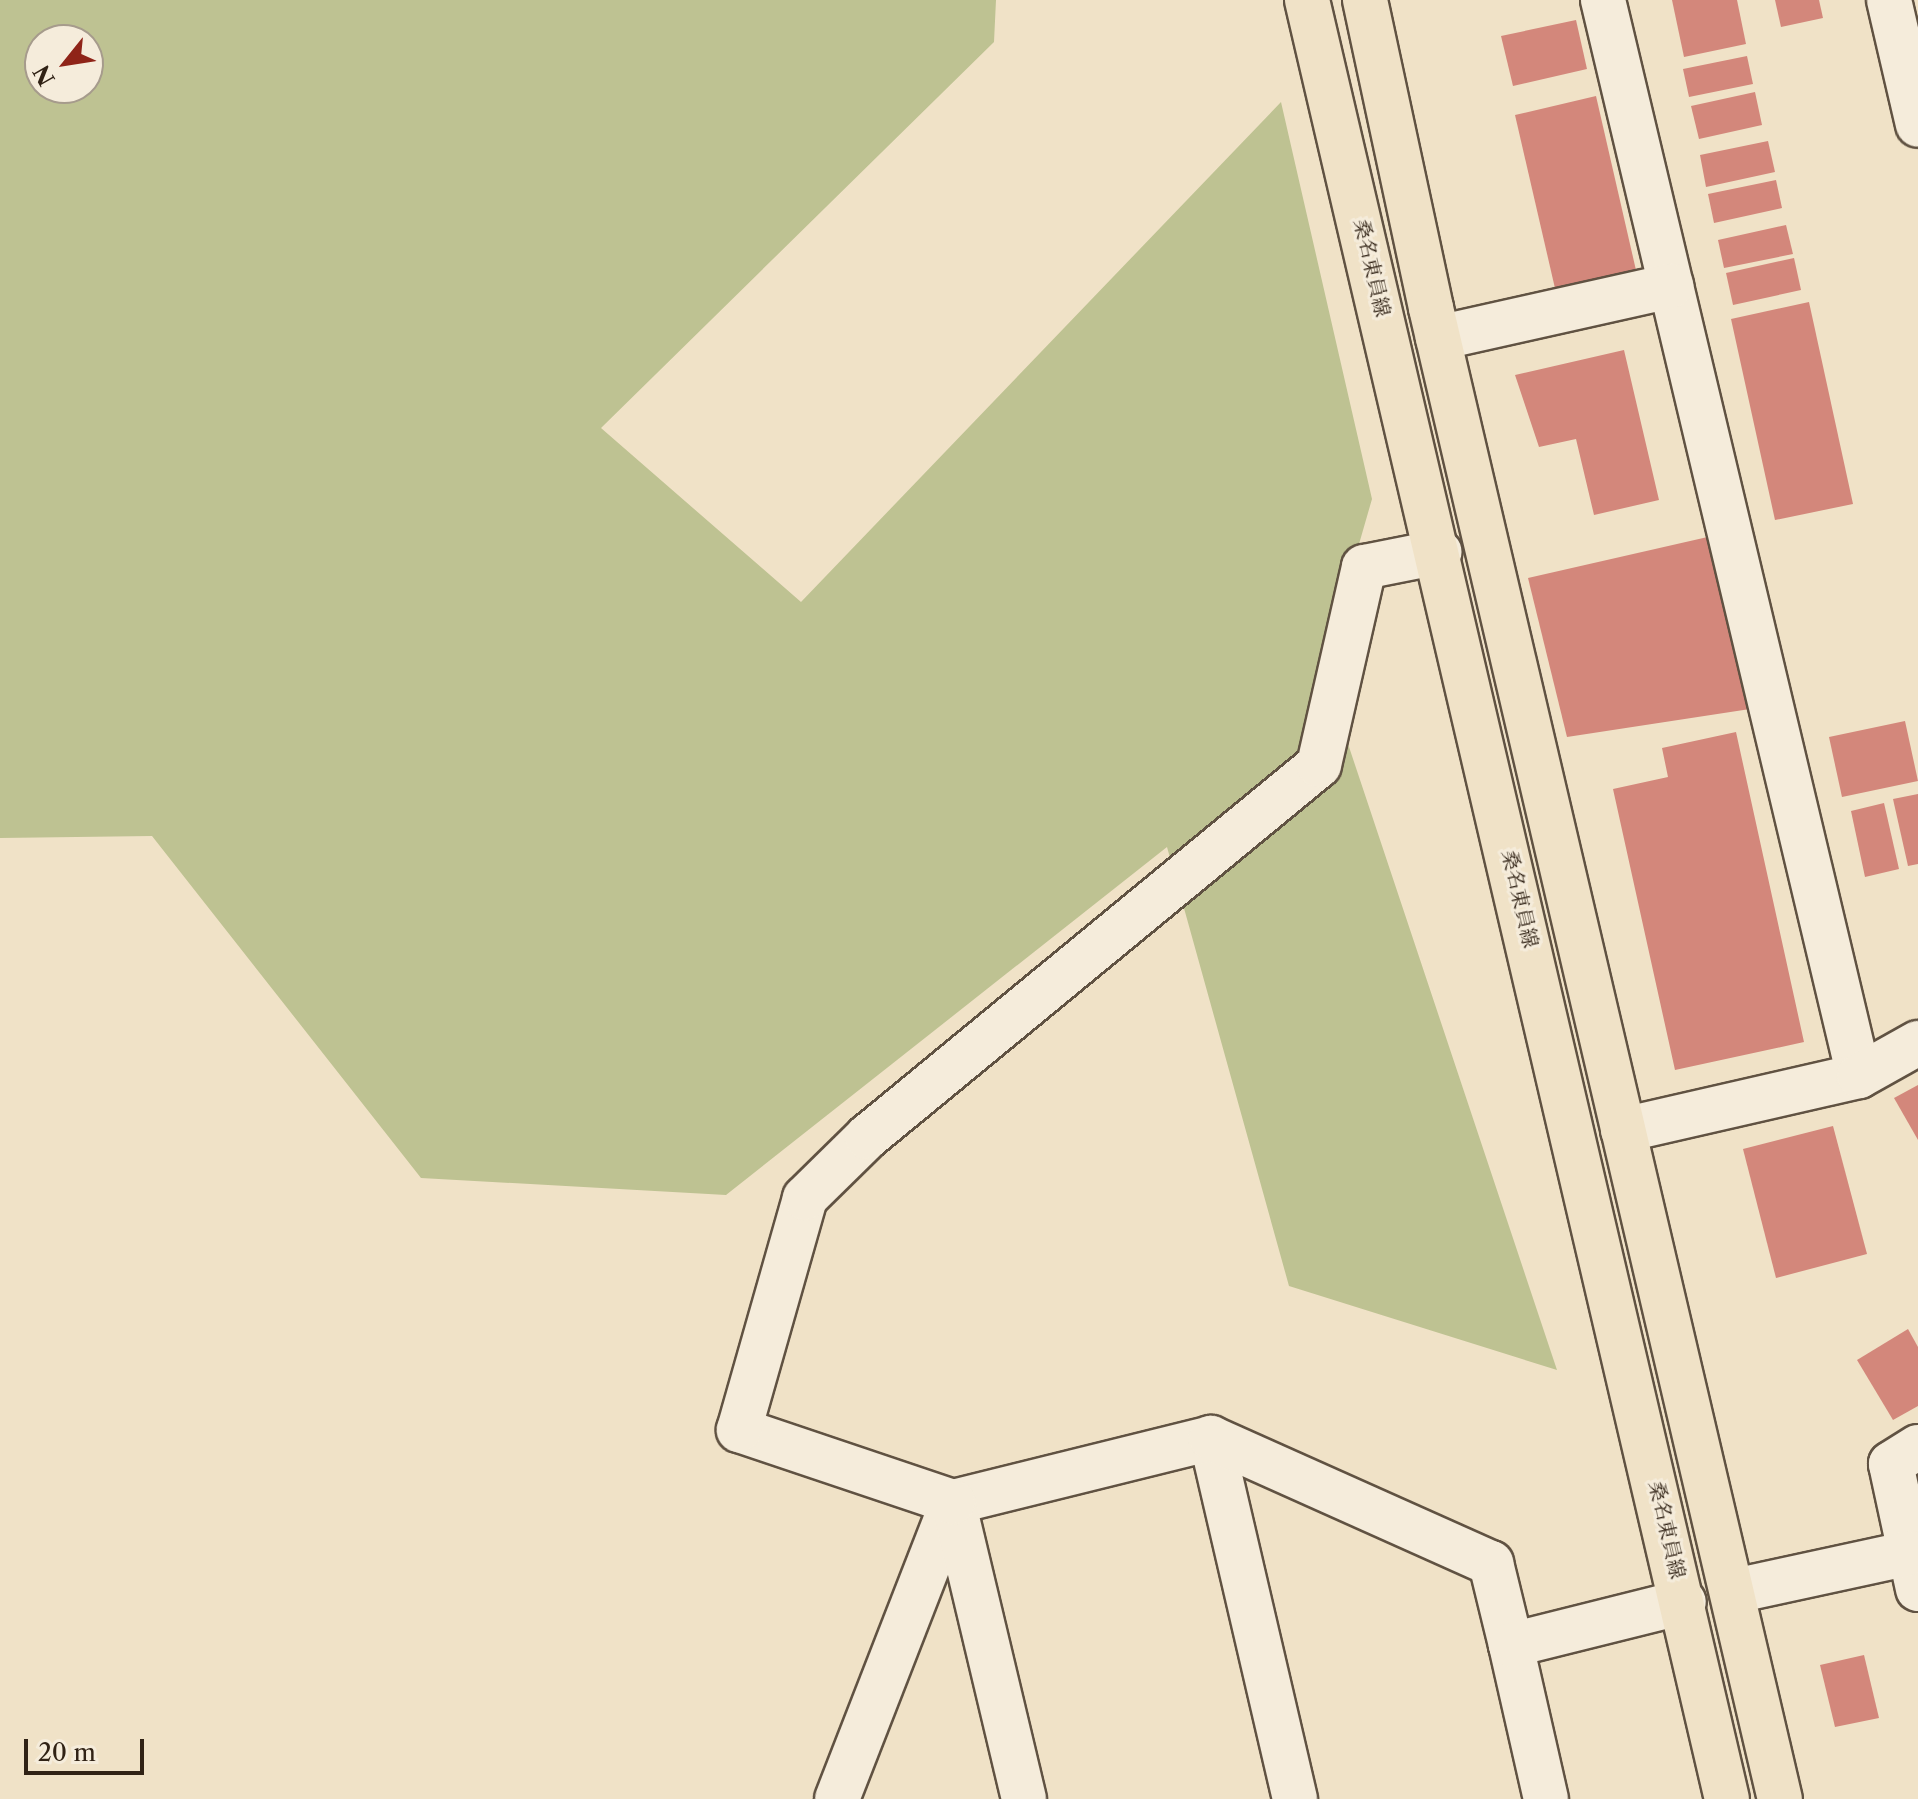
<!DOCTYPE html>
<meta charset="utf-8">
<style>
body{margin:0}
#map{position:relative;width:1918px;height:1799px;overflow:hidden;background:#f0e2c7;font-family:"Libre Caslon Text","Noto Serif JP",serif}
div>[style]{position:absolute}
.green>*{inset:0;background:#bec292}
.building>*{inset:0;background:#d3877b}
.roads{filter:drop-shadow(2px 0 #605242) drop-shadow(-2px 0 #605242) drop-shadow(0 2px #605242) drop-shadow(0 -2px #605242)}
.minor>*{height:44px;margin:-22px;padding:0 22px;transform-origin:22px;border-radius:22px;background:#f5ecdb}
.major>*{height:44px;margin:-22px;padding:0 22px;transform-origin:22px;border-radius:22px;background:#f0e2c7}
span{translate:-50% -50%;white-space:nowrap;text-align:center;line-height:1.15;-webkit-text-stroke:6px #f5ecdb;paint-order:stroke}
.street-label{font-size:20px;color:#302215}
.north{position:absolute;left:24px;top:24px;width:80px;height:80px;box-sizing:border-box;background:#f5ecdb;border:2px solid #a69b8c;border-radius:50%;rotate:240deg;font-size:22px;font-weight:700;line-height:32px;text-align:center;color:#302215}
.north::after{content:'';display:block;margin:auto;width:28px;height:36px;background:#8f2418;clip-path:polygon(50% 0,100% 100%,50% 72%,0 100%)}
.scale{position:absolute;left:24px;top:1739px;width:120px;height:36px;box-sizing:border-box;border:4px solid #302215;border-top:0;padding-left:10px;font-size:24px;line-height:28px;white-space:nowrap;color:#302215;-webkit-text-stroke:6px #f5ecdb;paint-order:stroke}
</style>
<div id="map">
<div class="green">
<i style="clip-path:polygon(evenodd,0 0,996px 0,994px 42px,601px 428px,801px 602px,1281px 102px,1372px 499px,1323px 669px,1557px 1370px,1289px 1286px,1167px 847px,726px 1195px,421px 1178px,152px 836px,0 838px,0 0,40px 40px,88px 40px,88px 88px,40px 88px,40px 40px)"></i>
</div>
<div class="building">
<i style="clip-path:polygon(1672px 0,1737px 0,1746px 44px,1684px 57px)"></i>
<i style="clip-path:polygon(1775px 0,1819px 0,1823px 18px,1781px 27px)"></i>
<i style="clip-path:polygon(1576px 20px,1587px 69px,1513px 86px,1501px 36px)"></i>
<i style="clip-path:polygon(1747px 56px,1753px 84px,1689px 97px,1683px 69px)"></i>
<i style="clip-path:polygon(1755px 92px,1762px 125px,1699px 139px,1691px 106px)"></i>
<i style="clip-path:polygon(1596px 96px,1638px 279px,1557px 297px,1515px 115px)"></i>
<i style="clip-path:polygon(1768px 141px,1775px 172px,1706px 187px,1700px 155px)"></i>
<i style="clip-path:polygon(1776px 180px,1782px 208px,1714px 223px,1708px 194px)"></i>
<i style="clip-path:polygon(1786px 225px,1793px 254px,1724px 268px,1718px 240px)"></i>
<i style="clip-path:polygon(1794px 258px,1801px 290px,1733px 305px,1726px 273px)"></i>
<i style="clip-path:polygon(1809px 302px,1853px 504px,1775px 520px,1731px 319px)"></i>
<i style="clip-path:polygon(1624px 350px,1659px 500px,1594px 515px,1576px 439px,1539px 447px,1515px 375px)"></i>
<i style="clip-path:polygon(1712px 536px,1750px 709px,1567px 737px,1528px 578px)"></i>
<i style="clip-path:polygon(1905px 721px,1918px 781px,1842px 797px,1829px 737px)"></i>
<i style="clip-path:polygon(1736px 732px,1804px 1042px,1675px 1070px,1613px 789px,1668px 777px,1662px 748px)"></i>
<i style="clip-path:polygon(1918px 794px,1918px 864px,1908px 866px,1893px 799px)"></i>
<i style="clip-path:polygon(1884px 803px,1899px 869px,1865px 877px,1851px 811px)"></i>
<i style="clip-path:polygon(1918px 1085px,1918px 1140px,1894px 1098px)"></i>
<i style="clip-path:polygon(1833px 1126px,1867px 1254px,1776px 1278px,1743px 1149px)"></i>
<i style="clip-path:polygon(1908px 1329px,1918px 1347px,1918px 1406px,1893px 1420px,1857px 1360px)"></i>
<i style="clip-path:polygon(1864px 1655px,1879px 1718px,1835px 1727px,1820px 1665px)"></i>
</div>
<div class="roads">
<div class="minor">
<i style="left:1603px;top:0;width:1106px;rotate:76.62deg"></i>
<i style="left:1889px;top:0;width:128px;rotate:76.9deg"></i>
<i style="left:1438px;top:338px;width:239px;rotate:-12.6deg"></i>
<i style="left:1623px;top:1130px;width:242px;rotate:-12.9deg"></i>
<i style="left:1859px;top:1076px;width:68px;rotate:-29.2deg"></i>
<i style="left:1211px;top:1438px;width:371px;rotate:76.9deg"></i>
<i style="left:1918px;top:1447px;width:32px;rotate:148deg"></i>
<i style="left:1891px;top:1464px;width:128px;rotate:77.8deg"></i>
<i style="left:1734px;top:1591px;width:180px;rotate:-12.2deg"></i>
<i style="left:1511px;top:1645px;width:158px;rotate:77.2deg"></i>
<i style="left:837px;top:1799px;width:319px;rotate:-68.7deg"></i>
<i style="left:953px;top:1502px;width:266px;rotate:-13.9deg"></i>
<i style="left:1211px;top:1438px;width:307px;rotate:24.1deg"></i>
<i style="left:1491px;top:1563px;width:84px;rotate:76.3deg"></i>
<i style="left:1511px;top:1645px;width:178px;rotate:-14deg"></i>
<i style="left:1024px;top:1799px;width:305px;rotate:-103.4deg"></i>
<i style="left:953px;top:1502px;width:226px;rotate:-161.4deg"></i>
<i style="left:739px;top:1430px;width:241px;rotate:-74.1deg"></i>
<i style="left:805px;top:1198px;width:87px;rotate:-44.5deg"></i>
<i style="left:867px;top:1137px;width:585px;rotate:-39.45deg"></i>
<i style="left:1319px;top:765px;width:203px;rotate:-77.2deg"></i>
<i style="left:1364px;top:567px;width:77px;rotate:-11.2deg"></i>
</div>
<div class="major">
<i style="left:1307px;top:0;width:1847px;rotate:76.86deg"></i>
<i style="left:1365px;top:0;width:315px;rotate:77.9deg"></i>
<i style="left:1431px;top:308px;width:1531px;rotate:76.83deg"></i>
</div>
</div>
<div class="street-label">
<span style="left:1372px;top:268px;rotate:77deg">桑名東員線</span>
<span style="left:1520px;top:899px;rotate:77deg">桑名東員線</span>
<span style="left:1667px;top:1530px;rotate:77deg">桑名東員線</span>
</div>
<div class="north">N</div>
<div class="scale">20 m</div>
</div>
